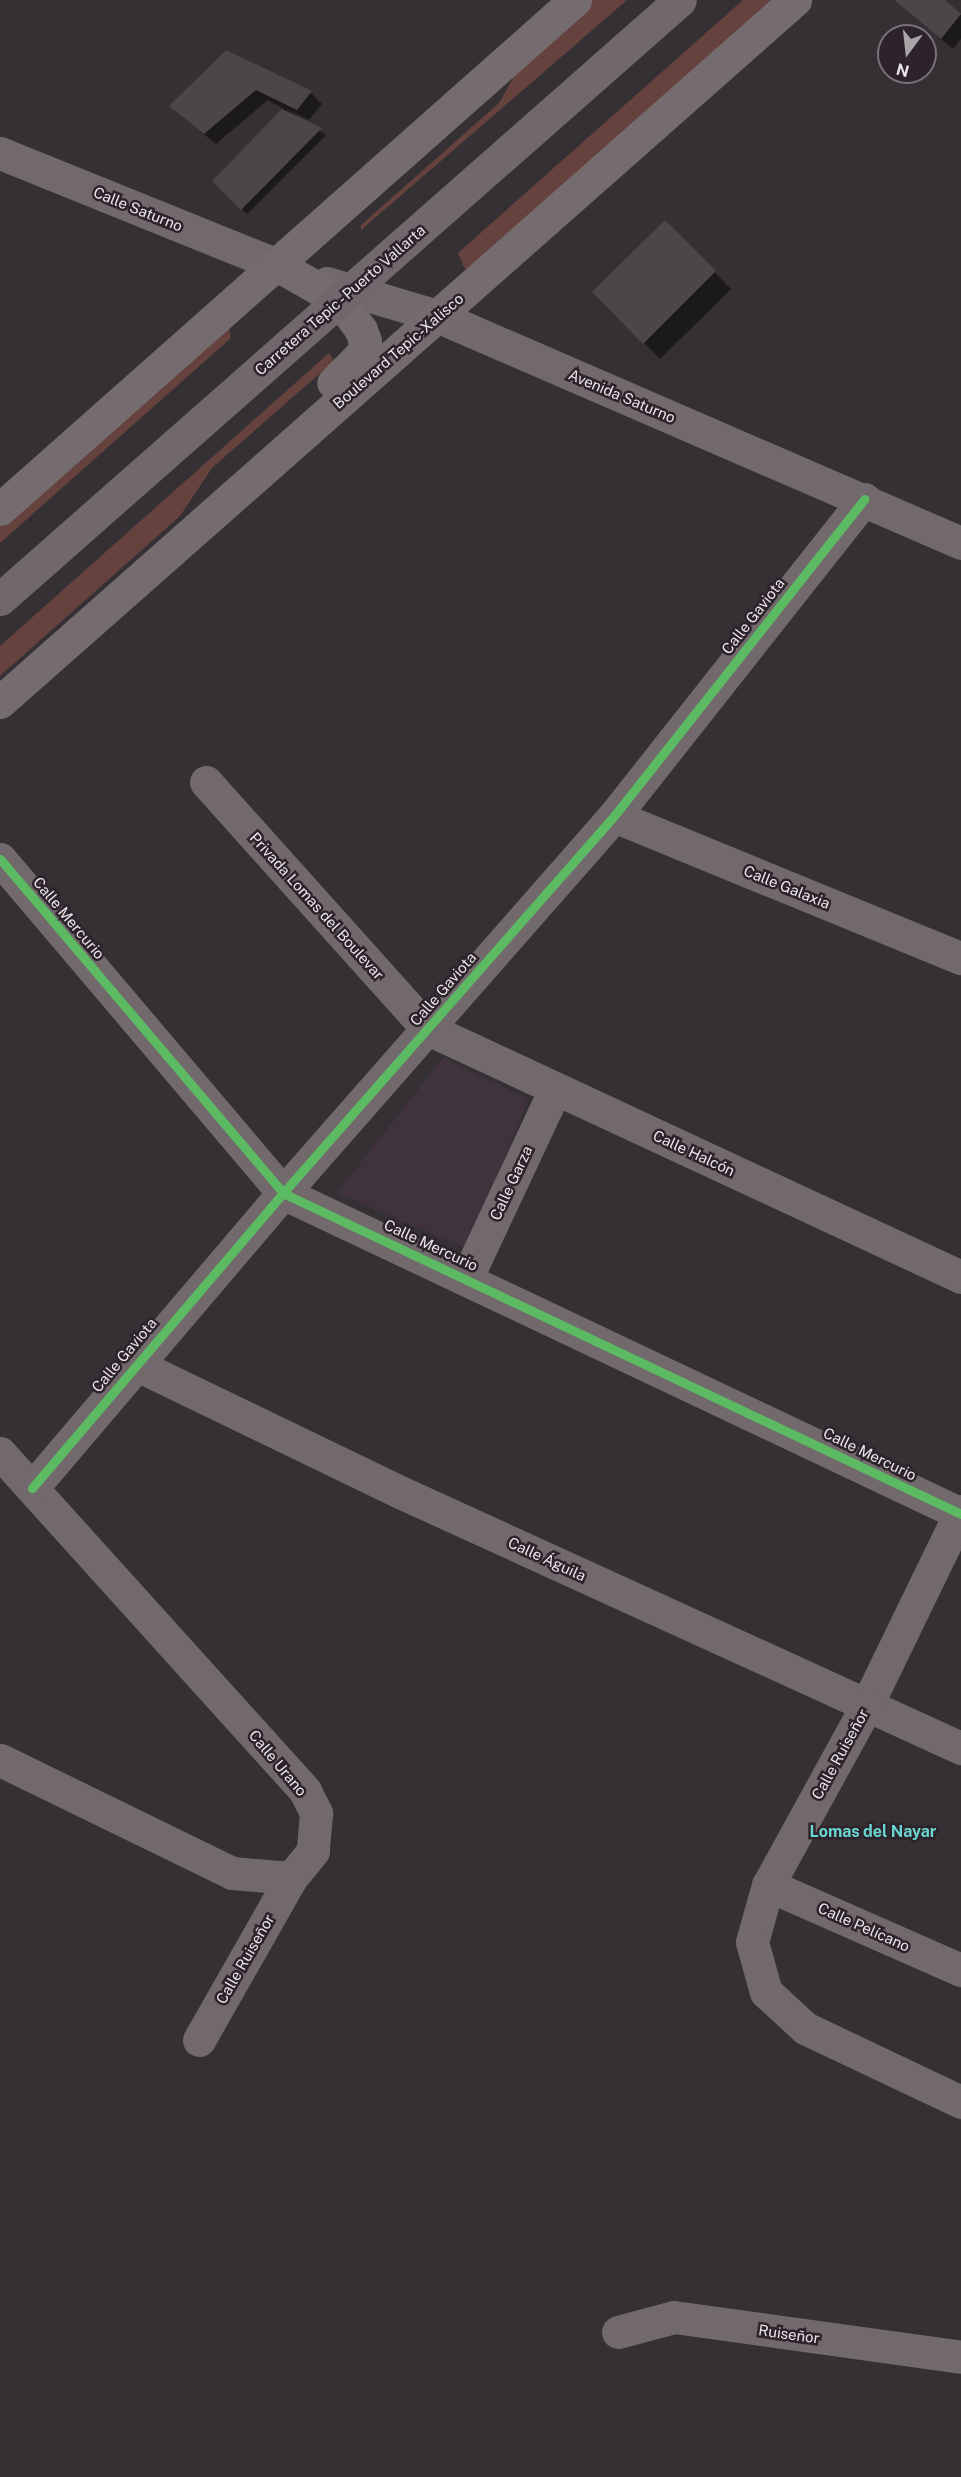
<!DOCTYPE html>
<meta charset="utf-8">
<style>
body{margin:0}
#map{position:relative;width:961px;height:2477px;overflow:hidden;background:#353034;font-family:"Public Sans",sans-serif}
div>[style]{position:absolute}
.built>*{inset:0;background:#41333e}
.green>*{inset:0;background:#65423d}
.shadow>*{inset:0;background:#0007}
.building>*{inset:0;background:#4a464a}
.minor>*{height:33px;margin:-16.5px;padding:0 16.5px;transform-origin:16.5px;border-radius:16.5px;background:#71696c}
.tertiary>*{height:33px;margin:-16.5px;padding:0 16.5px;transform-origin:16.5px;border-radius:16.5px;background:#71696c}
.secondary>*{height:33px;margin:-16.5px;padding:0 16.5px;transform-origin:16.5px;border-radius:16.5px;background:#756c70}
.trunk>*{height:33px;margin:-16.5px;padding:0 16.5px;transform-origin:16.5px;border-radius:16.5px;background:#70686c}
.cycleway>*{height:9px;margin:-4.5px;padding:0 4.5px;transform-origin:4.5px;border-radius:4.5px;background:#5cba63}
span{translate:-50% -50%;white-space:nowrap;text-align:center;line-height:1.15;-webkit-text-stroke:5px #2d242b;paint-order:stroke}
.street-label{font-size:15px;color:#ebe4e9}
.neighbourhood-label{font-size:16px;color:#6ad6d2;font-weight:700}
.north{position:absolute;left:877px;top:24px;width:60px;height:60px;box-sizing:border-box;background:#2d242b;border:2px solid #797177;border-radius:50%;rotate:195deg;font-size:16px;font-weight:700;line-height:24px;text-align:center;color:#ebe4e9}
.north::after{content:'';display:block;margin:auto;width:21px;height:27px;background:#aba5aa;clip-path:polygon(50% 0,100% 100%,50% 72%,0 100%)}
</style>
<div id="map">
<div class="built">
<i style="clip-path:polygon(443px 1058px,528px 1099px,468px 1249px,337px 1193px)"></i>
</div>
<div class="green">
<i style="clip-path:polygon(591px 0,627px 0,361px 230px,361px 225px,499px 103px,524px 59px)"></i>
<i style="clip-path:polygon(743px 0,777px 0,474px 271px,464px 268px,458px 253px)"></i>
<i style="clip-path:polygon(229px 327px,231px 338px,0 543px,0 509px)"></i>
<i style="clip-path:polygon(329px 353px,334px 361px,212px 468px,180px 516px,0 676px,0 646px)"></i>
</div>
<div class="shadow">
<i style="clip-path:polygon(894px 0,942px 0,961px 15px,961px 39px,953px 49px)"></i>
<i style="clip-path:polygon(226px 52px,311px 93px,322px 104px,309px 120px,286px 109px,326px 135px,247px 214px,214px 181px,284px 109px,268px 100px,216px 144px,183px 117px)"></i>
<i style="clip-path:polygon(665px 222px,731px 289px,660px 359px,594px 292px)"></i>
</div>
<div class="building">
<i style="clip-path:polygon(894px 0,945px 0,961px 14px,941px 39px)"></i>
<i style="clip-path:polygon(226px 50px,312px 91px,297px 110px,256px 90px,204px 134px,169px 106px)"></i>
<i style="clip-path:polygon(282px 109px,322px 128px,241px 210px,212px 181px)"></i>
<i style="clip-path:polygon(665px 220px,716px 271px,643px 344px,592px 292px)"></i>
</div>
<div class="minor">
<i style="left:0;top:153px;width:299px;rotate:22deg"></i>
<i style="left:206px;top:782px;width:332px;rotate:48.1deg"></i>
<i style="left:428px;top:1029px;width:588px;rotate:24.95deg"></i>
<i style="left:614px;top:816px;width:375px;rotate:22.3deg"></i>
<i style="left:0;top:859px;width:438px;rotate:49.7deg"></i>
<i style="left:283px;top:1193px;width:750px;rotate:25.34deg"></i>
<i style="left:467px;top:1277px;width:208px;rotate:-64.9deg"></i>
<i style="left:135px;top:1364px;width:294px;rotate:25.8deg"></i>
<i style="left:400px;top:1492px;width:617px;rotate:24.53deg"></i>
<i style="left:0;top:1453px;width:455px;rotate:47.9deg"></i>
<i style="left:305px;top:1791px;width:25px;rotate:63deg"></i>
<i style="left:316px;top:1813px;width:38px;rotate:95deg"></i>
<i style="left:313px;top:1851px;width:35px;rotate:129deg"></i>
<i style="left:291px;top:1878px;width:59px;rotate:-175.2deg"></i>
<i style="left:232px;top:1873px;width:258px;rotate:-154deg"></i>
<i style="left:32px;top:1488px;width:387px;rotate:-49.6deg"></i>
<i style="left:283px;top:1193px;width:502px;rotate:-48.72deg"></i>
<i style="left:614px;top:816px;width:404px;rotate:-51.7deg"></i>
<i style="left:961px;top:1511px;width:216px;rotate:115.9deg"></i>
<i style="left:867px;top:1705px;width:205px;rotate:118.8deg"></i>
<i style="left:768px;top:1885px;width:59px;rotate:105.7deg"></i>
<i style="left:752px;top:1942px;width:52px;rotate:74.4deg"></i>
<i style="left:766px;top:1992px;width:53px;rotate:42.7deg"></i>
<i style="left:805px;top:2028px;width:173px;rotate:25.4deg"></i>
<i style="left:768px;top:1885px;width:211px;rotate:23.8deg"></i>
<i style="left:199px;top:2040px;width:186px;rotate:-60.4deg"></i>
<i style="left:618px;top:2332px;width:58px;rotate:-15deg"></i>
<i style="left:674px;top:2317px;width:290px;rotate:7.9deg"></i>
</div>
<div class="tertiary">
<i style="left:327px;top:283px;width:115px;rotate:16.7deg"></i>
<i style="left:437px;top:316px;width:571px;rotate:23.42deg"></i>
</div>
<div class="secondary">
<i style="left:277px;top:265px;width:73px;rotate:29.7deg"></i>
<i style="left:340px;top:301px;width:36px;rotate:54deg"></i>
<i style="left:361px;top:330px;width:12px;rotate:70deg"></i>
<i style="left:365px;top:341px;width:12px;rotate:99deg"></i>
<i style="left:363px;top:353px;width:42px;rotate:135deg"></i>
<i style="left:0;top:509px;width:768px;rotate:-41.52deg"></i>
<i style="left:0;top:702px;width:1061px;rotate:-41.45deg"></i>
</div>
<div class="trunk">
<i style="left:0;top:599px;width:906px;rotate:-41.38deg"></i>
</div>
<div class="cycleway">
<i style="left:0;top:859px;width:438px;rotate:49.7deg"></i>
<i style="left:283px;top:1193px;width:750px;rotate:25.34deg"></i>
<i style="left:32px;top:1488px;width:387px;rotate:-49.6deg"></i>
<i style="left:283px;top:1193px;width:502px;rotate:-48.72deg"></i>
<i style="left:614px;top:816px;width:404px;rotate:-51.7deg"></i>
</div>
<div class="street-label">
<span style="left:138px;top:209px;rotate:22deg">Calle Saturno</span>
<span style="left:340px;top:300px;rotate:-41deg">Carretera Tepic - Puerto Vallarta</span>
<span style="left:398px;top:351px;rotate:-41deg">Boulevard Tepic-Xalisco</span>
<span style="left:622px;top:396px;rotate:23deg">Avenida Saturno</span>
<span style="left:753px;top:616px;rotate:-52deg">Calle Gaviota</span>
<span style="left:787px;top:887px;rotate:22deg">Calle Galaxia</span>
<span style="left:317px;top:906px;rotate:48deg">Privada Lomas del Boulevar</span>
<span style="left:69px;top:918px;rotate:50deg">Calle Mercurio</span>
<span style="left:443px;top:989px;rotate:-49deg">Calle Gaviota</span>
<span style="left:694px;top:1153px;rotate:25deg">Calle Halcón</span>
<span style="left:511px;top:1183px;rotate:-65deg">Calle Garza</span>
<span style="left:431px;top:1245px;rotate:25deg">Calle Mercurio</span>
<span style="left:124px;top:1355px;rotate:-50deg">Calle Gaviota</span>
<span style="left:870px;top:1454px;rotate:26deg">Calle Mercurio</span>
<span style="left:547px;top:1559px;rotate:25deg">Calle Águila</span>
<span style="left:840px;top:1754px;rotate:-61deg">Calle Ruiseñor</span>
<span style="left:278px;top:1763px;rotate:50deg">Calle Urano</span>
<span style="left:864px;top:1927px;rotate:24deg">Calle Pelícano</span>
<span style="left:245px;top:1959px;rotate:-60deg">Calle Ruiseñor</span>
<span style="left:789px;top:2334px;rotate:8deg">Ruiseñor</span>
</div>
<div class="neighbourhood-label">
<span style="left:873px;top:1832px">Lomas del Nayar</span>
</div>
<div class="north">N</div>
</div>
